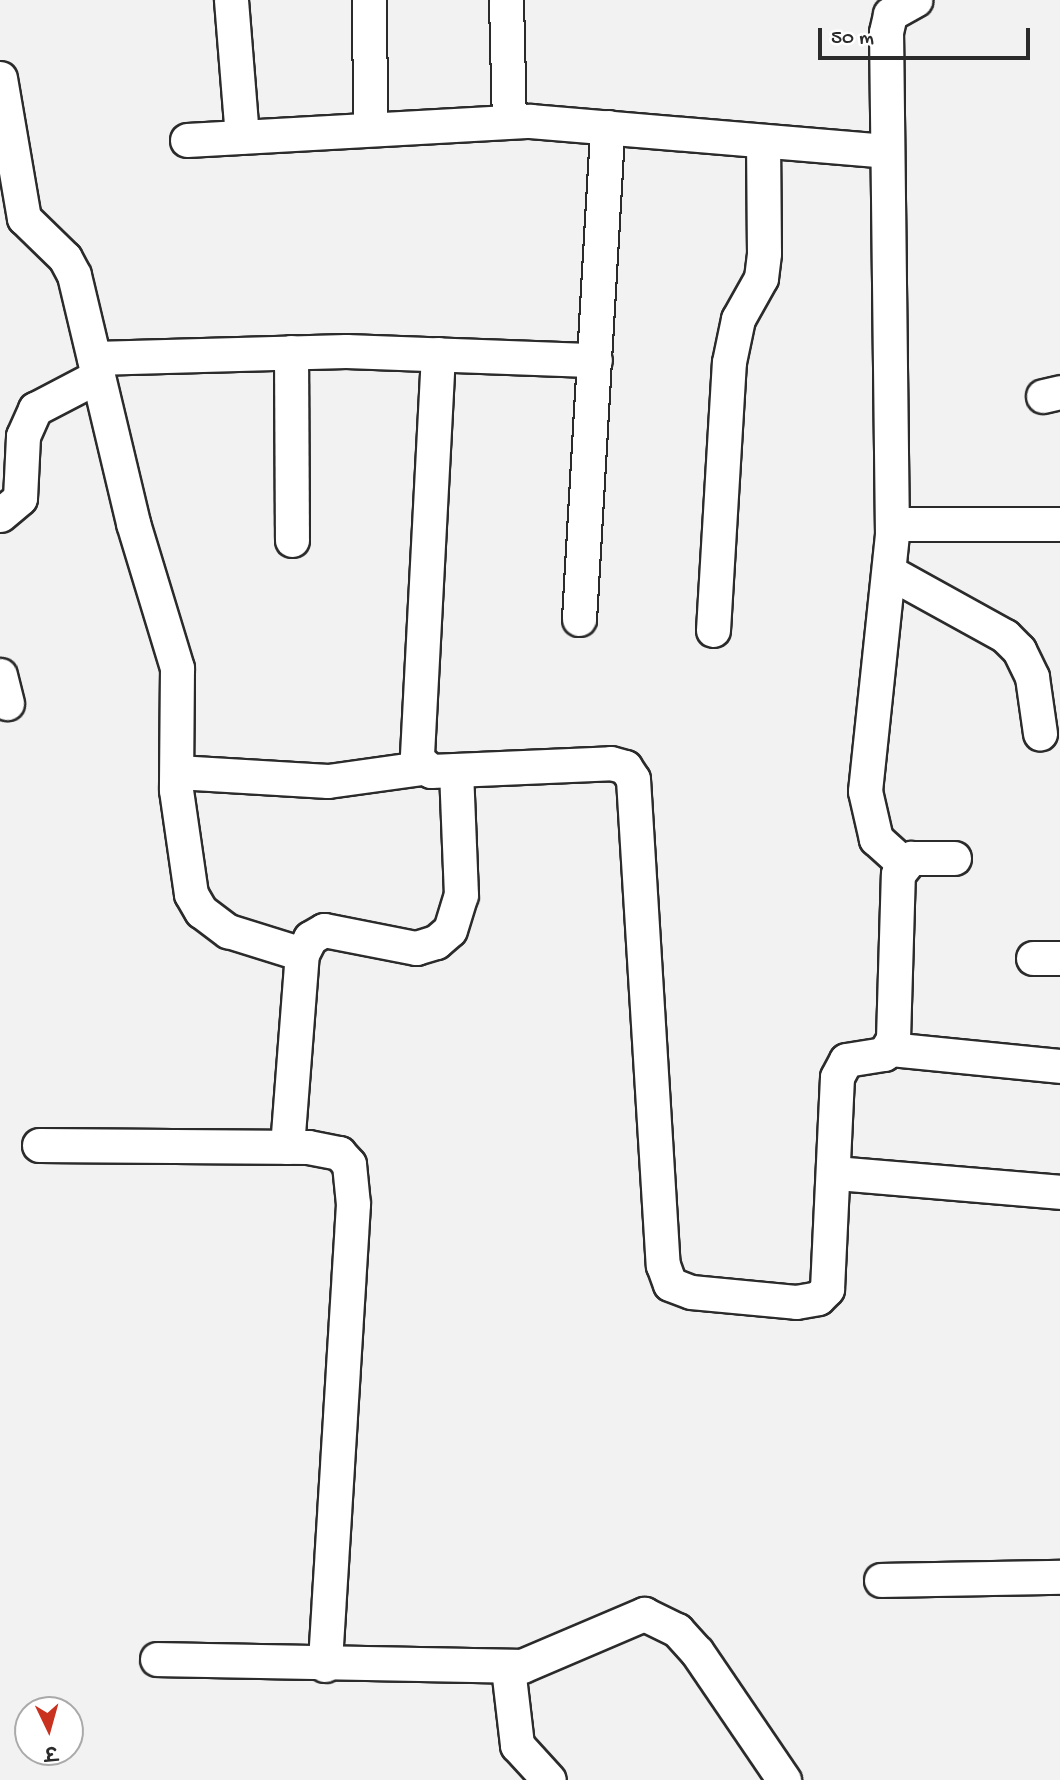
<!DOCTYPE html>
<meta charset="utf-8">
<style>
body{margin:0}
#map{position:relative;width:1060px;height:1780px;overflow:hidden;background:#f2f2f2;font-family:"Gochi Hand","Playpen Sans Deva",sans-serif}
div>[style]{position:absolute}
.roads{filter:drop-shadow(2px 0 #2b2b2b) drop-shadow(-2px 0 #2b2b2b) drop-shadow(0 2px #2b2b2b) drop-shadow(0 -2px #2b2b2b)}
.street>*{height:33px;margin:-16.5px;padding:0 16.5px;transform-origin:16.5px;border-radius:16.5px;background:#fff}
span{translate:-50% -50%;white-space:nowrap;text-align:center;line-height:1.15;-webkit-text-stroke:7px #fff;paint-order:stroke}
.north{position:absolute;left:14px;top:1696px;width:70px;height:70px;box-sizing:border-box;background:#fff;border:2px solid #aaa;border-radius:50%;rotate:175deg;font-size:19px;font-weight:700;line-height:28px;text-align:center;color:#2b2b2b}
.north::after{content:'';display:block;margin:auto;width:24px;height:32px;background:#c8321e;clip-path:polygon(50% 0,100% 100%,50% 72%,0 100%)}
.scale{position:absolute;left:818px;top:28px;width:212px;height:32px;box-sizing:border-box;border:4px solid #2b2b2b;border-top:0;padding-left:9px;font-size:21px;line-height:24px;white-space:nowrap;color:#2b2b2b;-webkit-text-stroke:5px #fff;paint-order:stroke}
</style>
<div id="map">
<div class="roads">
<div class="street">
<i style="left:231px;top:0;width:137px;rotate:85.4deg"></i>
<i style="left:369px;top:0;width:127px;rotate:89.5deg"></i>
<i style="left:506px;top:0;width:121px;rotate:88.6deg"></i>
<i style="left:0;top:78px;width:142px;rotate:80.3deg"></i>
<i style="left:24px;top:218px;width:57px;rotate:44.3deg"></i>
<i style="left:65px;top:258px;width:19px;rotate:62deg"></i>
<i style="left:74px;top:275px;width:255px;rotate:76.6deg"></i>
<i style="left:133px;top:523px;width:152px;rotate:73.1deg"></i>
<i style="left:177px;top:668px;width:122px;rotate:90.5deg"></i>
<i style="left:176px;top:790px;width:105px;rotate:81.8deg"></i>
<i style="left:191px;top:894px;width:20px;rotate:60deg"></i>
<i style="left:201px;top:911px;width:34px;rotate:37deg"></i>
<i style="left:228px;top:931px;width:77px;rotate:17.3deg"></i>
<i style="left:187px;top:140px;width:344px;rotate:-3.2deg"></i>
<i style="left:530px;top:121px;width:357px;rotate:4.8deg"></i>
<i style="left:291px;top:352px;width:188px;rotate:89.7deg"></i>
<i style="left:438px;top:354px;width:406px;rotate:93deg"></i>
<i style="left:417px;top:759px;width:18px;rotate:41deg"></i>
<i style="left:431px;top:771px;width:180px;rotate:-2.5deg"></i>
<i style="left:611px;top:763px;width:15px;rotate:16deg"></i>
<i style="left:625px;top:767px;width:14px;rotate:56deg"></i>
<i style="left:633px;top:779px;width:487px;rotate:86.5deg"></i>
<i style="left:663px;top:1265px;width:20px;rotate:70deg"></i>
<i style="left:670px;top:1284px;width:22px;rotate:21deg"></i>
<i style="left:691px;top:1292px;width:105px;rotate:5.4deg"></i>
<i style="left:796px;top:1302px;width:22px;rotate:-10deg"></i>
<i style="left:818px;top:1298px;width:13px;rotate:-45deg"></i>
<i style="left:827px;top:1289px;width:212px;rotate:-87.3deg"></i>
<i style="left:837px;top:1077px;width:19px;rotate:-62deg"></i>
<i style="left:846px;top:1060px;width:38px;rotate:-9deg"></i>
<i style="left:884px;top:1054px;width:17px;rotate:-59deg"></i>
<i style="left:893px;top:1039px;width:165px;rotate:-88.3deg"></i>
<i style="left:898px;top:874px;width:21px;rotate:-51deg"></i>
<i style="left:911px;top:858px;width:43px"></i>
<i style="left:94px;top:358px;width:252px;rotate:-1.6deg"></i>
<i style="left:346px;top:351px;width:249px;rotate:2.1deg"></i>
<i style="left:1043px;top:396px;width:17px;rotate:-13deg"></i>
<i style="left:0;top:515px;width:26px;rotate:-40deg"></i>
<i style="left:20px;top:498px;width:62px;rotate:-87.2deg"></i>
<i style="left:23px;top:436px;width:30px;rotate:-66deg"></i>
<i style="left:35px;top:409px;width:71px;rotate:-27.6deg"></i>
<i style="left:892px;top:524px;width:168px"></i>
<i style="left:891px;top:573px;width:130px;rotate:28.9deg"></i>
<i style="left:1005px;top:636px;width:20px;rotate:45deg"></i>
<i style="left:1019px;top:650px;width:30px;rotate:64deg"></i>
<i style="left:1032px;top:677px;width:57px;rotate:81.9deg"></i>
<i style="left:579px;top:619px;width:493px;rotate:-86.7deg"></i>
<i style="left:713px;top:630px;width:268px;rotate:-86.6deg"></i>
<i style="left:729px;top:362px;width:44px;rotate:-78.2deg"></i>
<i style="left:738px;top:319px;width:47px;rotate:-60.7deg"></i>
<i style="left:761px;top:278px;width:25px;rotate:-83deg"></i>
<i style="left:764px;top:253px;width:112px;rotate:-90.5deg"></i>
<i style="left:0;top:675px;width:29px;rotate:76deg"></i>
<i style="left:177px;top:772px;width:151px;rotate:3.4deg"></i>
<i style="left:328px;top:781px;width:95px;rotate:-7.9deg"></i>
<i style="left:904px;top:864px;width:38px;rotate:-138deg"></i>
<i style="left:876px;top:839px;width:49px;rotate:-102.9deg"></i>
<i style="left:865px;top:791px;width:257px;rotate:-84deg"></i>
<i style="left:892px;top:535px;width:503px;rotate:-90.68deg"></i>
<i style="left:886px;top:32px;width:18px;rotate:-77deg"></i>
<i style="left:890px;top:14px;width:29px;rotate:-29deg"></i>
<i style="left:1033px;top:958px;width:27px"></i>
<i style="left:890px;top:1049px;width:171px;rotate:5.7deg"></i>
<i style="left:39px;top:1145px;width:269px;rotate:0.4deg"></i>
<i style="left:308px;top:1147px;width:32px;rotate:11deg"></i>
<i style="left:339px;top:1153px;width:15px;rotate:48deg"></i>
<i style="left:349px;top:1164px;width:40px;rotate:84.3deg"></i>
<i style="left:353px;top:1204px;width:462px;rotate:93.5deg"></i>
<i style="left:287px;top:1147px;width:194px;rotate:-85.6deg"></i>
<i style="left:302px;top:954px;width:18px;rotate:-63deg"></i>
<i style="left:310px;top:938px;width:16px;rotate:-30deg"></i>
<i style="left:324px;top:930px;width:94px;rotate:11.1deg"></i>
<i style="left:416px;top:948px;width:21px;rotate:-17deg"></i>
<i style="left:436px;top:942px;width:18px;rotate:-41deg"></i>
<i style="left:450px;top:930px;width:37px;rotate:-73deg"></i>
<i style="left:461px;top:895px;width:125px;rotate:-92.3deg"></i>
<i style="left:836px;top:1173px;width:225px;rotate:4.8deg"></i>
<i style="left:881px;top:1580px;width:179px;rotate:-1deg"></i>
<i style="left:157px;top:1659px;width:365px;rotate:1.1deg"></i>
<i style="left:522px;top:1666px;width:133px;rotate:-23.1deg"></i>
<i style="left:644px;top:1614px;width:37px;rotate:26deg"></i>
<i style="left:677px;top:1630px;width:30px;rotate:48deg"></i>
<i style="left:697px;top:1652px;width:155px;rotate:55.8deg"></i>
<i style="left:508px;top:1668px;width:78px;rotate:83.3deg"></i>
<i style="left:517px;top:1745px;width:47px;rotate:47.6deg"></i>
</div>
</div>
<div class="north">उ</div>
<div class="scale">50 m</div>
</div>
